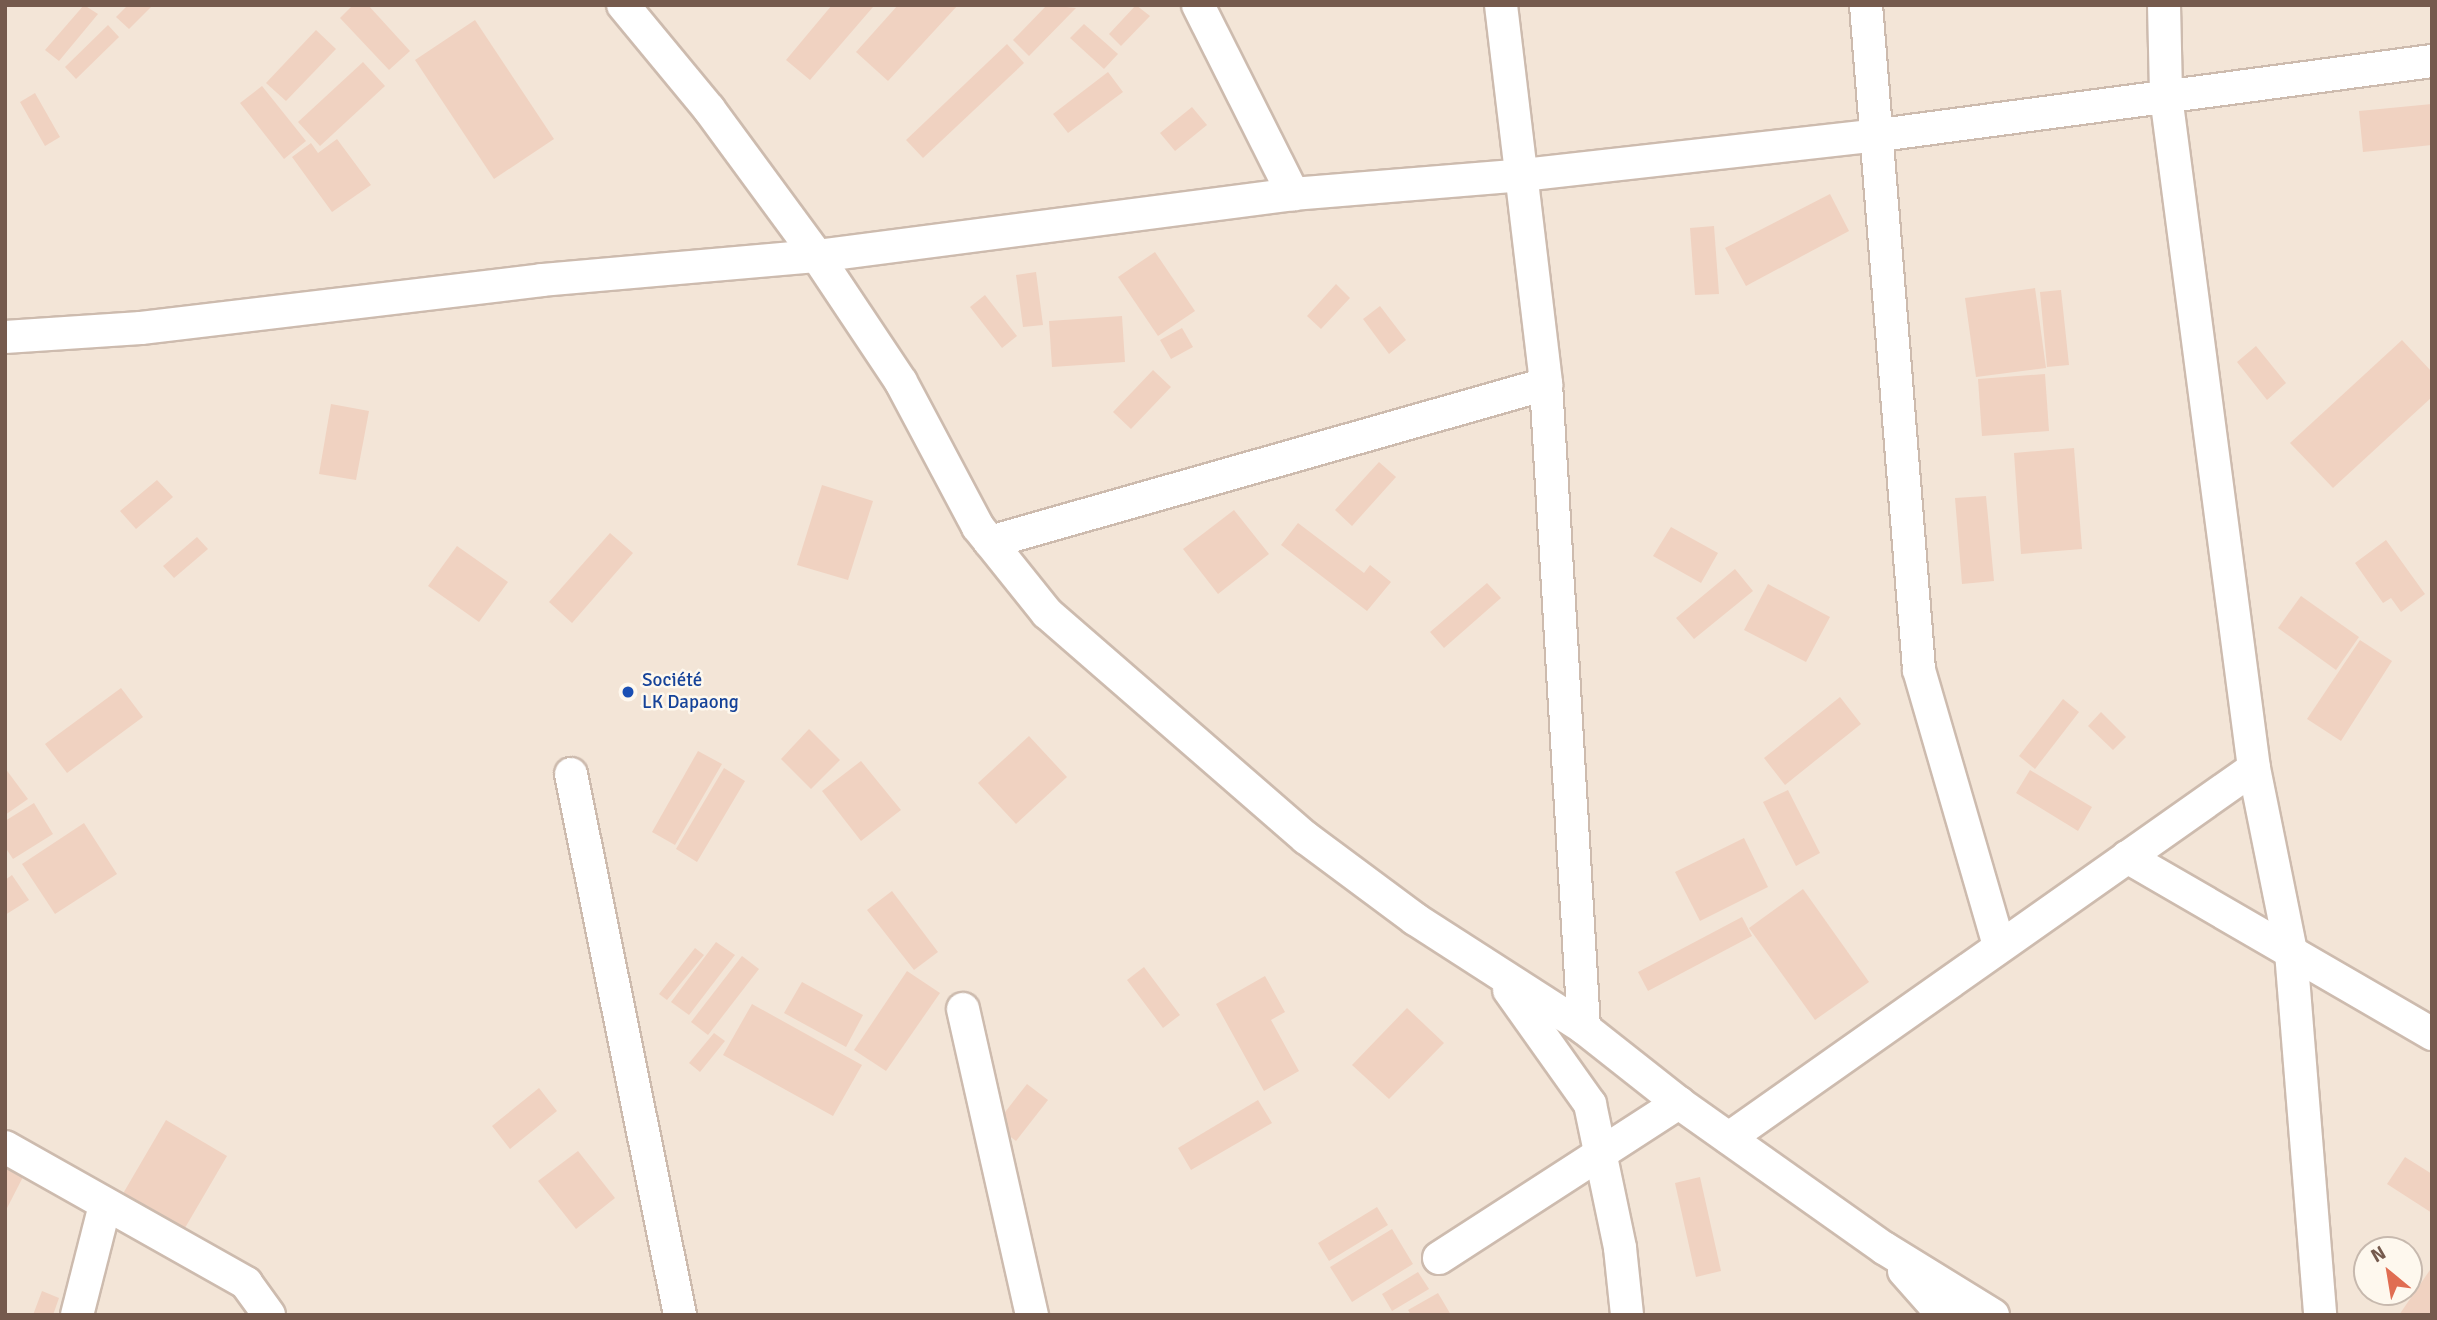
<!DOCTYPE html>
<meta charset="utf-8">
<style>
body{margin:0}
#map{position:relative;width:2437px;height:1320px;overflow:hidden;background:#fcf3e8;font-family:Signika,sans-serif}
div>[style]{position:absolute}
.residential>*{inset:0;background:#f3e5d7}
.building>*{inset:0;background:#f0d2c1}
.roads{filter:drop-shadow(2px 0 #cdbbae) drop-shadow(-2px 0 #cdbbae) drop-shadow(0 2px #cdbbae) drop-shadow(0 -2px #cdbbae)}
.minor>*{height:32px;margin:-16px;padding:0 16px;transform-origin:16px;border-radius:16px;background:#fff}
.dots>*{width:19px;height:19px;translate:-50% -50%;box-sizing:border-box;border:4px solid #fef8ee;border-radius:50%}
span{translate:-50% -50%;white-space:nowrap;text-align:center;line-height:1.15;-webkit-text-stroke:5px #fef8ee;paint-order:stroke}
.transit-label{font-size:19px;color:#164399}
.left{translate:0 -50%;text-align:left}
.frame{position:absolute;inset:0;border:7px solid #755a4d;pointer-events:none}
.north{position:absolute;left:2353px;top:1236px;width:70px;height:70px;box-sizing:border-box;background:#fef8ee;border:2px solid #c7b9ae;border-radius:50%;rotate:330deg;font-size:19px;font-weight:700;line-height:28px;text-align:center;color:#755a4d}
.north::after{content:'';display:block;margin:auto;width:24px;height:32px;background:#e06d52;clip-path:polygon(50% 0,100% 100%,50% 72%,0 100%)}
</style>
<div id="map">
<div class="residential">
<i style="clip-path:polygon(evenodd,5px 5px,2432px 5px,2432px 1315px,5px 1315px,5px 5px,2367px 1250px,2409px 1250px,2409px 1292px,2367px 1292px,2367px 1250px)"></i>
</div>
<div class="building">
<i style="clip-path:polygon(84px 5px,98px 14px,59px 61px,45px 50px)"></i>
<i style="clip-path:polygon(128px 5px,153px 5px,129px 29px,116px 17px)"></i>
<i style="clip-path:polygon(353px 5px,368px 5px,410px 51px,389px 70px,340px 18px)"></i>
<i style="clip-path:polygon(832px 5px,873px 7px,810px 80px,786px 60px)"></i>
<i style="clip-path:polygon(898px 5px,958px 5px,888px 81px,856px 52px)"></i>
<i style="clip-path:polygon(1047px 5px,1076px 8px,1029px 56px,1013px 40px)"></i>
<i style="clip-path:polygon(1136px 5px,1150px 16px,1121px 46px,1109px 34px)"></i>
<i style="clip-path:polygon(475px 20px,554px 139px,494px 179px,415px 60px)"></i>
<i style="clip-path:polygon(1084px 24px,1118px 54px,1104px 69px,1070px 38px)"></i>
<i style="clip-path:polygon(108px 25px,119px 37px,76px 79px,65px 67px)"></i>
<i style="clip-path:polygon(316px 30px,336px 49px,286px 101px,266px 83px)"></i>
<i style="clip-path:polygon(1007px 44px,1024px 63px,923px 158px,906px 140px)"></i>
<i style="clip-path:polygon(363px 62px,385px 86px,320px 146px,298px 122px)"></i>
<i style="clip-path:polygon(1108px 72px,1123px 92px,1068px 133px,1053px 114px)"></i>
<i style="clip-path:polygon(262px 86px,306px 141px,284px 159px,240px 103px)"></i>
<i style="clip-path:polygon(35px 93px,60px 137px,45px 146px,20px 102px)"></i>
<i style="clip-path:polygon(2432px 104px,2432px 145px,2363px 152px,2359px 111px)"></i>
<i style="clip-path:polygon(1192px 107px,1207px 125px,1175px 151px,1160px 133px)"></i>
<i style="clip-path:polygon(337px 139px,371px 185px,332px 212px,292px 157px,311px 143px,318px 153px)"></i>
<i style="clip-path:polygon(1830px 194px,1849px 231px,1746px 286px,1725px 248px)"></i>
<i style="clip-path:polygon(1714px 226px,1719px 294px,1695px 295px,1690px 228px)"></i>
<i style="clip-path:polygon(1155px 252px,1195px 311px,1158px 336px,1118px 277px)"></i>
<i style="clip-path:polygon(1036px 272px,1043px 325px,1023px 327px,1016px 275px)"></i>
<i style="clip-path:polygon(1336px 284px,1350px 298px,1321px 329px,1307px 316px)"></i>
<i style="clip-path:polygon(2035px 288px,2046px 368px,1976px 377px,1965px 298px)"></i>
<i style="clip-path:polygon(2061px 290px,2069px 365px,2047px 367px,2040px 292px)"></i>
<i style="clip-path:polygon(985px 295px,1017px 336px,1002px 348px,970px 307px)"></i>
<i style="clip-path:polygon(1380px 306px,1406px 340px,1389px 354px,1363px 319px)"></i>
<i style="clip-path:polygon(1122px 316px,1125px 362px,1052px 367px,1049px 321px)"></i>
<i style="clip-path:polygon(1182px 328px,1193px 347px,1171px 359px,1160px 340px)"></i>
<i style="clip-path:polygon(2402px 340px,2432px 372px,2432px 397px,2333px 488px,2290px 443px)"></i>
<i style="clip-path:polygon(2256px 346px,2286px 383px,2267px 400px,2237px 362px)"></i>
<i style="clip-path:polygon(1153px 370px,1171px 387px,1131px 429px,1113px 412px)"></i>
<i style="clip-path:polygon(2045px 374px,2049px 431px,1982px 436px,1978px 379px)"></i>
<i style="clip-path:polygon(331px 404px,369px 411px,356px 480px,319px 474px)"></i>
<i style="clip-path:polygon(2074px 448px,2082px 549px,2021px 554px,2014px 453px)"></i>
<i style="clip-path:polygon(1379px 462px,1396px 477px,1352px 526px,1335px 510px)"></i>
<i style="clip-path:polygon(157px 480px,173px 497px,136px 529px,120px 511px)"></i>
<i style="clip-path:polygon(822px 485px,873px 501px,848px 580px,797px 565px)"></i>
<i style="clip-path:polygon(1986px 496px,1994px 581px,1962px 584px,1955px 498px)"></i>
<i style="clip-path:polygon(1234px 510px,1269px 554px,1218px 594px,1183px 549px)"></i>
<i style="clip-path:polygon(1298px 523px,1364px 573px,1370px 565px,1391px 582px,1367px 611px,1281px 545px)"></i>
<i style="clip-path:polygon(1671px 527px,1718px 553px,1701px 583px,1653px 556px)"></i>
<i style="clip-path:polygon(610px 533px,633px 553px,572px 623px,549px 602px)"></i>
<i style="clip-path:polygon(197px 537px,208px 549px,174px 578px,163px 566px)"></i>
<i style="clip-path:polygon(2386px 540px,2425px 594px,2401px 612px,2391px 598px,2383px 603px,2355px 563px)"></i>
<i style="clip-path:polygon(457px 546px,508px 582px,479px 622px,428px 586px)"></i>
<i style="clip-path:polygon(1735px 569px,1753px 591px,1694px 639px,1676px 618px)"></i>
<i style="clip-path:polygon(1487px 583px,1501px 598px,1444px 648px,1430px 632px)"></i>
<i style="clip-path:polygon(1768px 584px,1830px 617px,1806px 662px,1744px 630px)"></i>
<i style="clip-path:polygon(2301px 596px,2359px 637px,2336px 670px,2278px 628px)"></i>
<i style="clip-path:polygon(2360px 640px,2392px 661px,2341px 741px,2307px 719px)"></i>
<i style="clip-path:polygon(121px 688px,143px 717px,67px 773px,45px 744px)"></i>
<i style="clip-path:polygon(1840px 697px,1861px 724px,1785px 785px,1764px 758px)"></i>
<i style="clip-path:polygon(2063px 699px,2079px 712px,2035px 769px,2019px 756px)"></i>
<i style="clip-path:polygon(2101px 712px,2126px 737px,2113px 750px,2088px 726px)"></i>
<i style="clip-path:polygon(809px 729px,840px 760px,811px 789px,781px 759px)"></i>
<i style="clip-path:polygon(1029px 736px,1067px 777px,1016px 824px,978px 783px)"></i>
<i style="clip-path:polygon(698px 751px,722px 764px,675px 845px,652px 832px)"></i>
<i style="clip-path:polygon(861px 761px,901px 810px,861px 841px,822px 791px)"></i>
<i style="clip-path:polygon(5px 768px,28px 799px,5px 815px)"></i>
<i style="clip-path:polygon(724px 768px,745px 781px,697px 862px,676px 849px)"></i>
<i style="clip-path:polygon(2030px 770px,2092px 807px,2078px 831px,2016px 793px)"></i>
<i style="clip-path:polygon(1788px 790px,1820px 853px,1796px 866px,1763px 802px)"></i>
<i style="clip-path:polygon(34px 803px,53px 834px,13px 859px,5px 847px,5px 821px)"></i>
<i style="clip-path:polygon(84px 823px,117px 874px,55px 914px,22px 864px)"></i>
<i style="clip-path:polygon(1744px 838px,1768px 887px,1700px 921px,1675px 872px)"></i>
<i style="clip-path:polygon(12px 875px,29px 900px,5px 915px,5px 880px)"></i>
<i style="clip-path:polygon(1803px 889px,1869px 982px,1815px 1020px,1749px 928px)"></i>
<i style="clip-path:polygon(892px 891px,938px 952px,914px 970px,867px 910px)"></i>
<i style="clip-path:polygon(1742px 917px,1752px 936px,1648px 991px,1638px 972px)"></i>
<i style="clip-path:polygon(716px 942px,735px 955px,689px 1015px,671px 1002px)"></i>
<i style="clip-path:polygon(695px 948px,704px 955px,667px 1000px,659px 994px)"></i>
<i style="clip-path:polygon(742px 956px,759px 969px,708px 1035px,691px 1022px)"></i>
<i style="clip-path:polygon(1144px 967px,1180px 1015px,1163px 1028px,1127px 980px)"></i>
<i style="clip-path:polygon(907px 971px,940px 993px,886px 1071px,854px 1050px)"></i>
<i style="clip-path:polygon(1265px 976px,1285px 1012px,1271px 1020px,1299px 1071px,1264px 1091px,1216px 1004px)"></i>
<i style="clip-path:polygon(802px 982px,863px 1015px,846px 1047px,784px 1013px)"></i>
<i style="clip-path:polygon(752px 1004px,862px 1065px,833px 1116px,723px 1055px)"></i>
<i style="clip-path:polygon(1407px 1008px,1444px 1043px,1389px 1099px,1352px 1065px)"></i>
<i style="clip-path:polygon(714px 1033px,725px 1041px,700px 1072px,689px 1063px)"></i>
<i style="clip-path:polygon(1027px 1084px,1048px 1100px,1016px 1141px,995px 1125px)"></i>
<i style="clip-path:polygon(539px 1088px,557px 1111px,510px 1149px,492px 1126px)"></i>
<i style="clip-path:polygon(1258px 1100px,1272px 1123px,1191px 1170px,1178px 1148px)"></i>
<i style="clip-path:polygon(166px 1120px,227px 1156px,182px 1233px,121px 1197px)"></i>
<i style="clip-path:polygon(578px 1151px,615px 1198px,576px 1229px,538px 1181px)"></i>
<i style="clip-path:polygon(2405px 1157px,2432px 1174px,2432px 1213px,2387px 1184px)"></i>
<i style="clip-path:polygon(5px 1166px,24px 1175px,5px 1212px)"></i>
<i style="clip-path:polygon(1700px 1177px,1721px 1271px,1696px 1277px,1675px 1183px)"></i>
<i style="clip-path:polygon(1377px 1207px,1388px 1225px,1329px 1261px,1318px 1243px)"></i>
<i style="clip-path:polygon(1392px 1229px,1413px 1264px,1352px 1302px,1330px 1267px)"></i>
<i style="clip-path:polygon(2432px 1267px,2432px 1315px,2399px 1315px)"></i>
<i style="clip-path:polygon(1418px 1272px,1429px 1289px,1392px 1311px,1382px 1294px)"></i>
<i style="clip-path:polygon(42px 1291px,59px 1298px,53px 1315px,33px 1315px)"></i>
<i style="clip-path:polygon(1438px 1293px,1451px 1315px,1411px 1315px,1408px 1310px)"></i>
</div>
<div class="roads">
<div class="minor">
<i style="left:623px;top:5px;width:135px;rotate:50.4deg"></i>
<i style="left:709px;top:109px;width:182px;rotate:53.7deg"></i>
<i style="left:817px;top:256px;width:151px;rotate:56.3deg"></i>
<i style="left:901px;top:382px;width:164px;rotate:62deg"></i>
<i style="left:978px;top:527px;width:110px;rotate:51.3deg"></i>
<i style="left:1047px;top:613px;width:343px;rotate:41deg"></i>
<i style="left:1306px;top:838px;width:136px;rotate:36.6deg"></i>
<i style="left:1415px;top:919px;width:201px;rotate:32.8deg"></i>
<i style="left:1584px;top:1028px;width:121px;rotate:38.3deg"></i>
<i style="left:1679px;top:1103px;width:251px;rotate:35.3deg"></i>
<i style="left:1884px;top:1248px;width:128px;rotate:31.6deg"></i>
<i style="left:1198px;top:5px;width:212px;rotate:63.3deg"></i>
<i style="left:1501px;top:5px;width:382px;rotate:83.2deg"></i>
<i style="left:1546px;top:384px;width:645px;rotate:86.62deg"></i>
<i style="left:1866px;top:5px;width:667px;rotate:85.44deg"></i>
<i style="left:1919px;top:670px;width:287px;rotate:73.8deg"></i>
<i style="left:2164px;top:5px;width:91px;rotate:88.7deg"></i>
<i style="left:2166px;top:96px;width:678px;rotate:82.54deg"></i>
<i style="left:2254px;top:768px;width:188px;rotate:78.6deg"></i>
<i style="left:2291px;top:952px;width:364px;rotate:85.4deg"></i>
<i style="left:5px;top:337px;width:136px;rotate:-3.8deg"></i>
<i style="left:141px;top:328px;width:404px;rotate:-6.8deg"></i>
<i style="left:542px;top:280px;width:276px;rotate:-5deg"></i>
<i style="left:817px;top:256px;width:480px;rotate:-7.4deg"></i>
<i style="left:1293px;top:194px;width:230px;rotate:-4.7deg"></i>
<i style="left:1522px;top:175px;width:360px;rotate:-6.4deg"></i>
<i style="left:1880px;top:135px;width:557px;rotate:-7.64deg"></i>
<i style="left:990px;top:542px;width:578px;rotate:-15.86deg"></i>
<i style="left:571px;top:774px;width:552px;rotate:78.61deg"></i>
<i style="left:2127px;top:857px;width:353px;rotate:30.1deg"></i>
<i style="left:1509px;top:990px;width:140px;rotate:54.6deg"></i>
<i style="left:1590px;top:1104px;width:147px;rotate:78.2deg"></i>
<i style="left:1620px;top:1248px;width:67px;rotate:84deg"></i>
<i style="left:963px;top:1009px;width:314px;rotate:77.3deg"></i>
<i style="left:1729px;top:1138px;width:642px;rotate:-35.17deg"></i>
<i style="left:5px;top:1147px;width:277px;rotate:29.4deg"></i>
<i style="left:246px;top:1283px;width:39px;rotate:54deg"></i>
<i style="left:1439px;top:1258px;width:286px;rotate:-32.9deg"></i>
<i style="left:1904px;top:1271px;width:59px;rotate:48.4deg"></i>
<i style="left:77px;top:1315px;width:114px;rotate:-75.7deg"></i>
</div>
</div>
<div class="dots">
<i style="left:628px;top:692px;background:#1a4fb4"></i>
</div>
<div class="transit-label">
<span class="left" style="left:642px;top:692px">Société<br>LK Dapaong</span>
</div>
<div class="frame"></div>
<div class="north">N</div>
</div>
